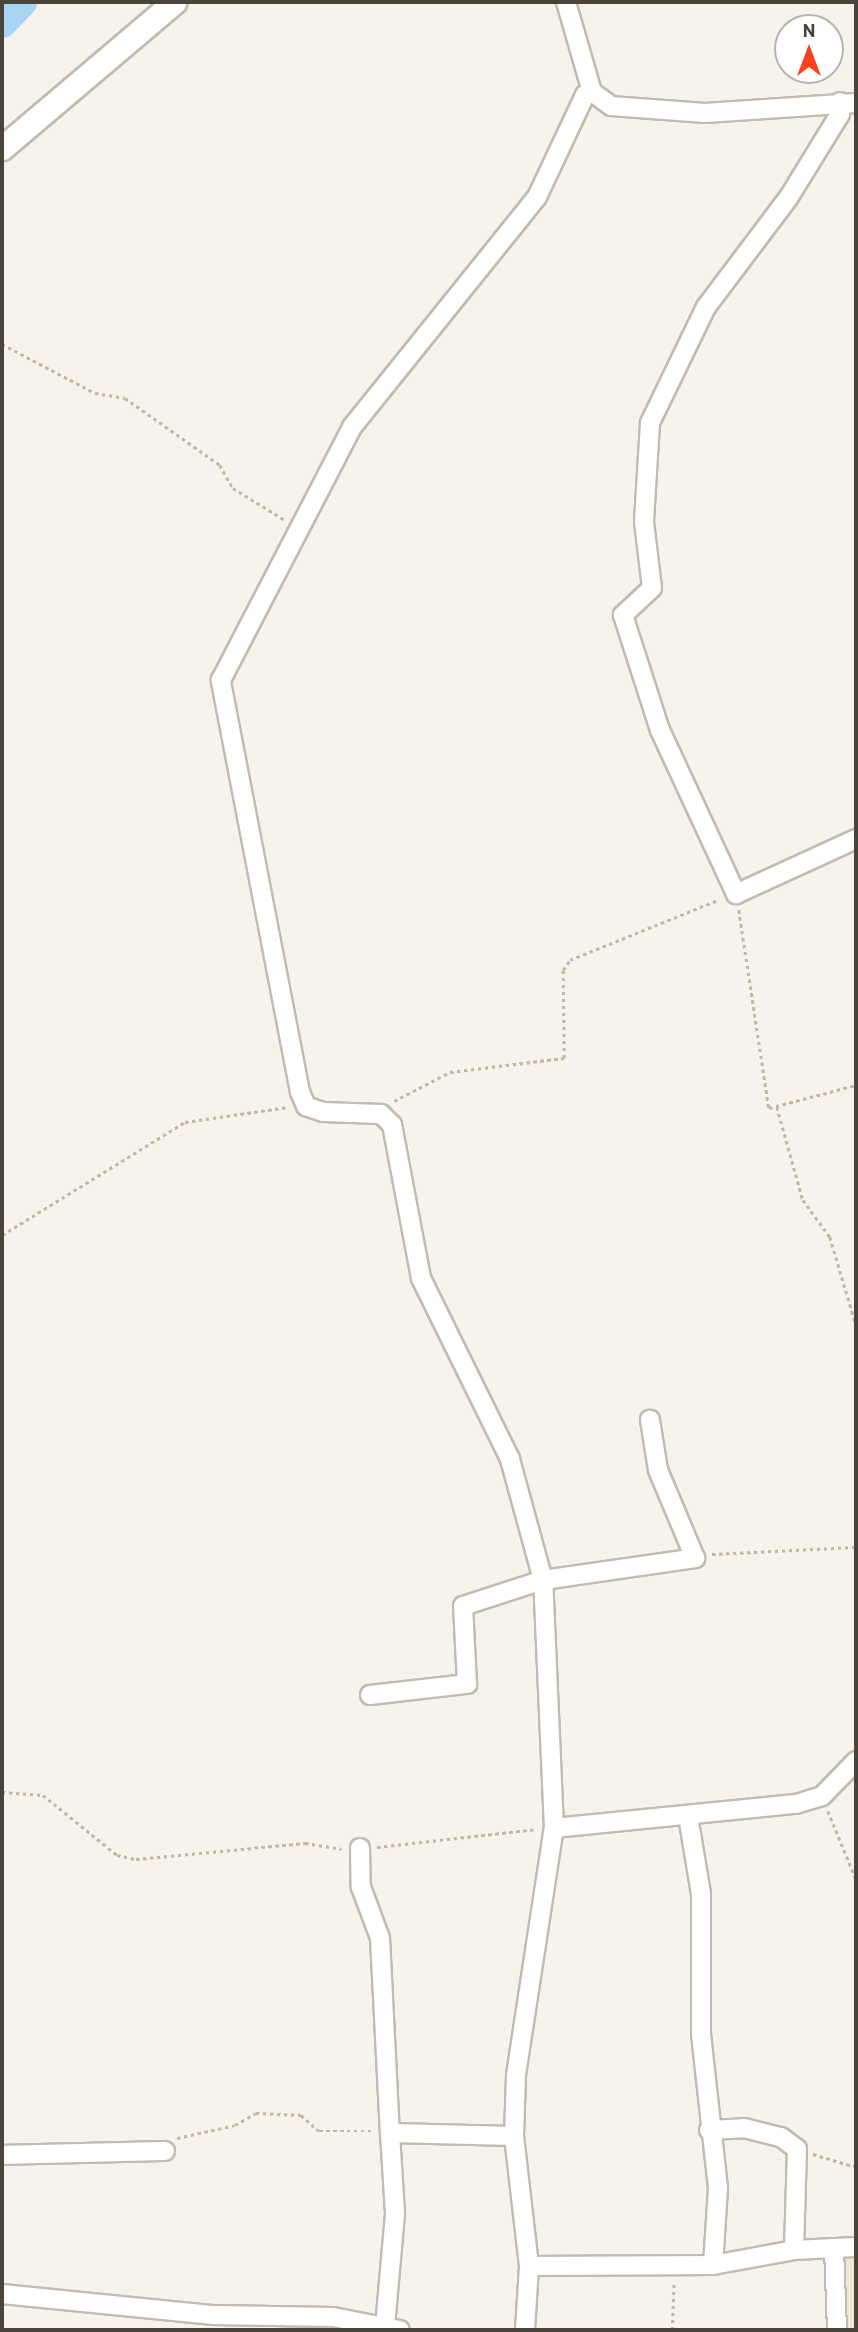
<!DOCTYPE html>
<style>
body{margin:0}
#map{position:relative;width:858px;height:2332px;overflow:hidden;background:#f6f3ec;font-family:Barlow,sans-serif}
div>[style]{position:absolute}
.education>*{inset:0;background:#efe8d6}
.river>*{height:30px;margin:-15px;padding:0 15px;transform-origin:15px;border-radius:15px;background:#a9d4f2}
.path>*{height:2.5px;margin-top:-1.25px;transform-origin:0;background:repeating-linear-gradient(90deg,#c4b79f 0 3.5px,transparent 0 7px)}
.roads{filter:drop-shadow(2px 0 #c2bbae) drop-shadow(-2px 0 #c2bbae) drop-shadow(0 2px #c2bbae) drop-shadow(0 -2px #c2bbae)}
.minor>*{height:18px;margin:-9px;padding:0 9px;transform-origin:9px;border-radius:9px;background:#fff}
.tertiary>*{height:23px;margin:-11.5px;padding:0 11.5px;transform-origin:11.5px;border-radius:11.5px;background:#fff}
span{translate:-50% -50%;white-space:nowrap;text-align:center;line-height:1.15;-webkit-text-stroke:5px #fff;paint-order:stroke}
.frame{position:absolute;inset:0;border:4px solid #4b4439;pointer-events:none}
.north{position:absolute;left:774px;top:14px;width:70px;height:70px;box-sizing:border-box;background:#fff;border:2px solid #b7b4b0;border-radius:50%;rotate:0deg;font-size:19px;font-weight:700;line-height:28px;text-align:center;color:#4b4439}
.north::after{content:'';display:block;margin:auto;width:24px;height:32px;background:#fc3f1d;clip-path:polygon(50% 0,100% 100%,50% 72%,0 100%)}
</style>
<div id="map">
<div class="education">
<i style="clip-path:polygon(856px 2256px,856px 2330px,848px 2330px,844px 2259px)"></i>
</div>
<div class="river">
<i style="left:2px;top:23px;width:29px;rotate:-46deg"></i>
</div>
<div class="path">
<i style="left:2px;top:344px;width:105px;rotate:27.8deg"></i>
<i style="left:95px;top:393px;width:30px;rotate:9deg"></i>
<i style="left:125px;top:398px;width:116px;rotate:35.2deg"></i>
<i style="left:220px;top:465px;width:26px;rotate:61deg"></i>
<i style="left:233px;top:488px;width:61px;rotate:31.6deg"></i>
<i style="left:739px;top:910px;width:200px;rotate:81.4deg"></i>
<i style="left:769px;top:1108px;width:90px;rotate:-14.8deg"></i>
<i style="left:394px;top:1101px;width:63px;rotate:-27.4deg"></i>
<i style="left:450px;top:1072px;width:115px;rotate:-7deg"></i>
<i style="left:564px;top:1058px;width:88px;rotate:-90.7deg"></i>
<i style="left:563px;top:970px;width:12px;rotate:-55deg"></i>
<i style="left:570px;top:960px;width:160px;rotate:-22.1deg"></i>
<i style="left:777px;top:1107px;width:97px;rotate:74.4deg"></i>
<i style="left:803px;top:1200px;width:46px;rotate:53.9deg"></i>
<i style="left:830px;top:1237px;width:92px;rotate:73.5deg"></i>
<i style="left:2px;top:1235px;width:215px;rotate:-31.7deg"></i>
<i style="left:185px;top:1122px;width:104px;rotate:-8.3deg"></i>
<i style="left:712px;top:1554px;width:144px;rotate:-2.8deg"></i>
<i style="left:2px;top:1792px;width:41px;rotate:4.2deg"></i>
<i style="left:43px;top:1795px;width:95px;rotate:39deg"></i>
<i style="left:117px;top:1855px;width:19px;rotate:12deg"></i>
<i style="left:136px;top:1859px;width:170px;rotate:-5.4deg"></i>
<i style="left:305px;top:1843px;width:37px;rotate:9deg"></i>
<i style="left:828px;top:1811px;width:74px;rotate:67.6deg"></i>
<i style="left:377px;top:1847px;width:161px;rotate:-6.4deg"></i>
<i style="left:177px;top:2138px;width:59px;rotate:-12.6deg"></i>
<i style="left:235px;top:2125px;width:24px;rotate:-30deg"></i>
<i style="left:256px;top:2113px;width:45px;rotate:2.5deg"></i>
<i style="left:301px;top:2115px;width:24px;rotate:42deg"></i>
<i style="left:319px;top:2131px;width:53px"></i>
<i style="left:813px;top:2154px;width:45px;rotate:16.8deg"></i>
<i style="left:672px;top:2330px;width:49px;rotate:-87.7deg"></i>
</div>
<div class="roads">
<div class="minor">
<i style="left:566px;top:2px;width:94px;rotate:73.9deg"></i>
<i style="left:592px;top:92px;width:24px;rotate:36deg"></i>
<i style="left:611px;top:106px;width:94px;rotate:4.3deg"></i>
<i style="left:705px;top:113px;width:151px;rotate:-3.8deg"></i>
<i style="left:840px;top:102px;width:12px;rotate:90deg"></i>
<i style="left:840px;top:114px;width:97px;rotate:121.6deg"></i>
<i style="left:789px;top:197px;width:138px;rotate:127deg"></i>
<i style="left:706px;top:307px;width:129px;rotate:115.8deg"></i>
<i style="left:650px;top:423px;width:99px;rotate:93.5deg"></i>
<i style="left:644px;top:522px;width:66px;rotate:83.1deg"></i>
<i style="left:652px;top:588px;width:40px;rotate:137deg"></i>
<i style="left:623px;top:615px;width:121px;rotate:72.2deg"></i>
<i style="left:660px;top:730px;width:181px;rotate:65.1deg"></i>
<i style="left:736px;top:894px;width:132px;rotate:-24.6deg"></i>
<i style="left:370px;top:1695px;width:98px;rotate:-6.5deg"></i>
<i style="left:467px;top:1684px;width:78px;rotate:-92.9deg"></i>
<i style="left:463px;top:1606px;width:84px;rotate:-18deg"></i>
<i style="left:543px;top:1580px;width:154px;rotate:-8.2deg"></i>
<i style="left:695px;top:1558px;width:95px;rotate:-112.8deg"></i>
<i style="left:658px;top:1470px;width:51px;rotate:-99.1deg"></i>
<i style="left:688px;top:1816px;width:79px;rotate:80.5deg"></i>
<i style="left:701px;top:1894px;width:140px;rotate:90deg"></i>
<i style="left:701px;top:2034px;width:155px;rotate:83.7deg"></i>
<i style="left:718px;top:2188px;width:77px;rotate:93.7deg"></i>
<i style="left:554px;top:1828px;width:243px;rotate:-5.7deg"></i>
<i style="left:796px;top:1804px;width:27px;rotate:-17deg"></i>
<i style="left:822px;top:1796px;width:49px;rotate:-45.8deg"></i>
<i style="left:360px;top:1848px;width:39px;rotate:89deg"></i>
<i style="left:361px;top:1887px;width:54px;rotate:69.6deg"></i>
<i style="left:380px;top:1938px;width:195px;rotate:87.1deg"></i>
<i style="left:709px;top:2130px;width:35px;rotate:-3deg"></i>
<i style="left:744px;top:2128px;width:38px;rotate:14deg"></i>
<i style="left:781px;top:2137px;width:20px;rotate:37deg"></i>
<i style="left:797px;top:2149px;width:101px;rotate:91.7deg"></i>
<i style="left:2px;top:2155px;width:163px;rotate:-1.4deg"></i>
<i style="left:834px;top:2248px;width:82px;rotate:87.9deg"></i>
<i style="left:529px;top:2266px;width:184px;rotate:-0.3deg"></i>
<i style="left:713px;top:2265px;width:82px;rotate:-10.5deg"></i>
<i style="left:794px;top:2250px;width:62px;rotate:-2.8deg"></i>
<i style="left:2px;top:2294px;width:213px;rotate:5.7deg"></i>
<i style="left:214px;top:2315px;width:119px;rotate:1deg"></i>
<i style="left:333px;top:2317px;width:68px;rotate:11deg"></i>
<i style="left:385px;top:2326px;width:113px;rotate:-84.9deg"></i>
<i style="left:395px;top:2213px;width:80px;rotate:-93.6deg"></i>
<i style="left:390px;top:2133px;width:124px;rotate:1.4deg"></i>
<i style="left:525px;top:2330px;width:64px;rotate:-86.4deg"></i>
<i style="left:529px;top:2266px;width:131px;rotate:-96.6deg"></i>
<i style="left:514px;top:2136px;width:61px;rotate:-88.1deg"></i>
<i style="left:516px;top:2075px;width:250px;rotate:-81.3deg"></i>
<i style="left:554px;top:1828px;width:248px;rotate:-92.5deg"></i>
<i style="left:543px;top:1580px;width:125px;rotate:-105.3deg"></i>
<i style="left:510px;top:1459px;width:202px;rotate:-116.2deg"></i>
<i style="left:421px;top:1278px;width:156px;rotate:-100.7deg"></i>
<i style="left:392px;top:1125px;width:16px;rotate:-135deg"></i>
<i style="left:381px;top:1114px;width:58px;rotate:-178deg"></i>
<i style="left:323px;top:1112px;width:18px;rotate:-161deg"></i>
<i style="left:306px;top:1106px;width:15px;rotate:-113deg"></i>
<i style="left:300px;top:1092px;width:420px;rotate:-100.9deg"></i>
<i style="left:221px;top:680px;width:285px;rotate:-62.6deg"></i>
<i style="left:352px;top:427px;width:295px;rotate:-51.2deg"></i>
<i style="left:537px;top:197px;width:113px;rotate:-64.8deg"></i>
<i style="left:585px;top:95px;width:8px;rotate:-23deg"></i>
</div>
<div class="tertiary">
<i style="left:2px;top:148px;width:226px;rotate:-40.3deg"></i>
</div>
</div>
<div class="frame"></div>
<div class="north">N</div>
</div>
